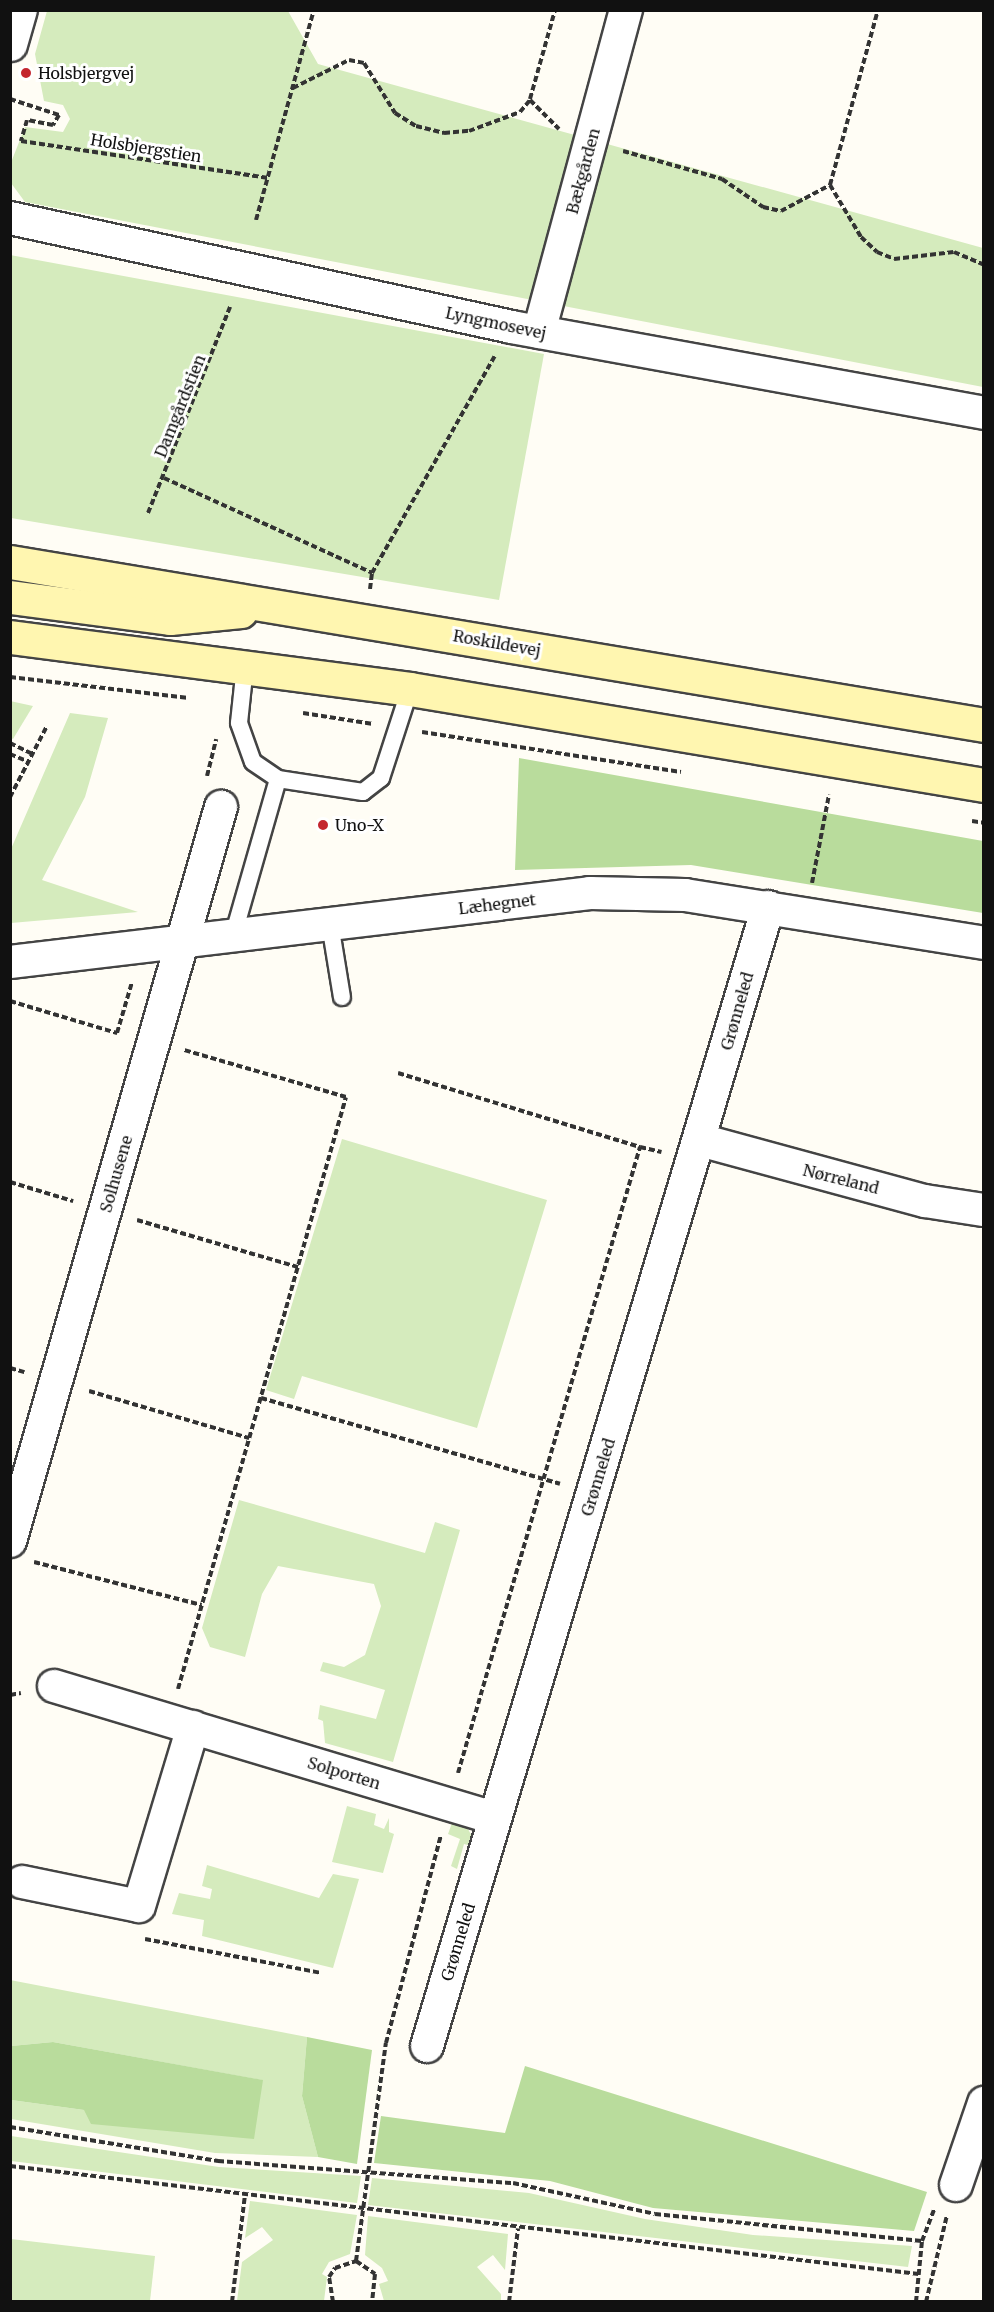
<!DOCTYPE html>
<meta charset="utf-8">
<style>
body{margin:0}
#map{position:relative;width:994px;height:2312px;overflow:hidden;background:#fffdf5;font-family:Merriweather,serif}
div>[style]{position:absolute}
.green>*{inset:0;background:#d5ebbd}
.forest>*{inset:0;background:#b9dc9c}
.path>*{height:4px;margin-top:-2px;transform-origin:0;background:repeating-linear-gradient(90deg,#333 0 6px,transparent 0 9px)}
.roads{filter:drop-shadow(2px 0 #444) drop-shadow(-2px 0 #444) drop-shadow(0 2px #444) drop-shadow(0 -2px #444)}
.service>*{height:16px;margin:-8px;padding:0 8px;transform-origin:8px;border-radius:8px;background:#fff}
.minor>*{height:32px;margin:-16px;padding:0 16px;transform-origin:16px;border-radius:16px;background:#fff}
.tertiary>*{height:33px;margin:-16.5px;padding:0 16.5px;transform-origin:16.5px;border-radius:16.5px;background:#fff}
.secondary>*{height:33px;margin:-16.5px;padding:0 16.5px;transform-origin:16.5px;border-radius:16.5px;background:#fff6b0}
.dots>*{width:16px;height:16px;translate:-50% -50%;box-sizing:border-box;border:3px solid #fff;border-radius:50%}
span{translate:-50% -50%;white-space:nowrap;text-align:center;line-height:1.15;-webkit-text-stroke:6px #fff;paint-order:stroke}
.poi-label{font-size:16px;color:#111}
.left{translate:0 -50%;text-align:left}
.street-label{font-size:16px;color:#111}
.frame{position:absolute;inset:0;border:12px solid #111;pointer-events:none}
</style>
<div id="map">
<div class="green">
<i style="clip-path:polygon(47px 11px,288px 11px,318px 64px,983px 248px,983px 387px,25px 202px,11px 183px,10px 165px,25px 127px,63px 132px,70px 119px,63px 105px,44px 101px,35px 54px)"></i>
<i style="clip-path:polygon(10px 255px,544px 354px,499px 600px,11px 518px)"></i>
<i style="clip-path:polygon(10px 701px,33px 706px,13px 739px,11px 738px)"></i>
<i style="clip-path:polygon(70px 713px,108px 718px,85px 797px,42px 880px,138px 912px,11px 923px,11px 849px)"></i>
<i style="clip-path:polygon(342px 1139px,547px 1200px,477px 1428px,302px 1376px,294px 1399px,266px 1390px)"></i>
<i style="clip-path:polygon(239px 1500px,425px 1553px,435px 1522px,460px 1530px,393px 1762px,325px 1743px,323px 1721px,318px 1719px,320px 1705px,376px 1719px,385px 1690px,320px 1671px,323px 1662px,344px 1667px,365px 1655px,381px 1606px,374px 1584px,278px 1566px,262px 1594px,245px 1657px,210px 1647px,202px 1628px)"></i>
<i style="clip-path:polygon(347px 1806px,376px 1814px,374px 1825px,384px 1829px,389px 1818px,389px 1832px,394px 1834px,383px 1873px,332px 1862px)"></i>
<i style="clip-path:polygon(452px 1823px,468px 1829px,478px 1848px,464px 1844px,457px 1869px,451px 1866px,460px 1839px,448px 1834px)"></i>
<i style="clip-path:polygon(207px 1865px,319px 1898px,333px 1874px,359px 1879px,333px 1968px,202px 1936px,204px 1920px,172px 1914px,179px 1893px,210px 1899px,212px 1889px,202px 1886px)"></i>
<i style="clip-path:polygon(10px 1980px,307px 2037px,302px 2096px,318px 2157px,215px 2153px,11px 2119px,11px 2100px,84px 2110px,262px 2080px,53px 2042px,11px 2046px)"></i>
<i style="clip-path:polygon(11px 2136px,219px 2167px,361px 2176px,357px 2203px,11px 2161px)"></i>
<i style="clip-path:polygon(372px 2178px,529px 2193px,645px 2219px,753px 2235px,912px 2246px,908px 2267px,368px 2205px)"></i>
<i style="clip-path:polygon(250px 2201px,357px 2215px,350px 2254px,329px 2262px,322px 2274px,327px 2277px,324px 2301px,237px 2301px,242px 2262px,273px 2240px,262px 2227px,245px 2238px)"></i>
<i style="clip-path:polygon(368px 2216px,508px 2234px,505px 2270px,493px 2255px,477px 2267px,501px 2294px,501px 2301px,384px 2301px,379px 2284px,388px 2281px,382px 2268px,365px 2255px)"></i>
<i style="clip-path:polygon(11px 2239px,155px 2256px,150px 2301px,11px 2301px)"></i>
</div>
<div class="forest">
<i style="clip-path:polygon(519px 758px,983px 841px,983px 913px,691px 865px,515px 870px)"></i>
<i style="clip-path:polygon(307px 2037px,372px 2050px,357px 2164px,318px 2157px,302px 2096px)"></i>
<i style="clip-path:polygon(53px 2042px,263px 2080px,254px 2139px,91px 2124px,84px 2110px,11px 2100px,11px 2046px)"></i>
<i style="clip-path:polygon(525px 2066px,927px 2192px,914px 2231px,653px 2208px,550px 2181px,374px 2163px,381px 2116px,505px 2133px)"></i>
</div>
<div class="path">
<i style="left:293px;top:88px;width:63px;rotate:-26.6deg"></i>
<i style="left:349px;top:60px;width:15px;rotate:11deg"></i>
<i style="left:364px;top:63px;width:59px;rotate:58.2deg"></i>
<i style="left:395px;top:113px;width:25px;rotate:32deg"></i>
<i style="left:416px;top:126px;width:29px;rotate:14deg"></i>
<i style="left:444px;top:133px;width:25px;rotate:-5deg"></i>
<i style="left:469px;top:131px;width:54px;rotate:-20.4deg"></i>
<i style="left:520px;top:112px;width:16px;rotate:-50deg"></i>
<i style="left:530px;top:100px;width:41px;rotate:45deg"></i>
<i style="left:10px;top:99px;width:52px;rotate:18.1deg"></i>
<i style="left:59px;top:115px;width:12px;rotate:121deg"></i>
<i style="left:53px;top:125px;width:26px;rotate:-169deg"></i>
<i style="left:27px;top:120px;width:22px;rotate:106deg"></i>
<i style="left:21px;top:141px;width:250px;rotate:8.5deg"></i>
<i style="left:530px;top:99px;width:92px;rotate:-74.3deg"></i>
<i style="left:623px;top:151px;width:103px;rotate:15.8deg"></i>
<i style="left:722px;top:179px;width:50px;rotate:34.3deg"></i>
<i style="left:763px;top:207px;width:18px;rotate:13deg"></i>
<i style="left:781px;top:211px;width:55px;rotate:-28deg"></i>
<i style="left:830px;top:185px;width:61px;rotate:59.2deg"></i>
<i style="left:861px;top:237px;width:22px;rotate:43deg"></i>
<i style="left:877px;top:252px;width:18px;rotate:22deg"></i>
<i style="left:894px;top:259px;width:60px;rotate:-6.7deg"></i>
<i style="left:954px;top:252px;width:33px;rotate:23deg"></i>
<i style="left:830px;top:185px;width:181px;rotate:-74.7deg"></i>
<i style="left:256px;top:220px;width:218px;rotate:-74.6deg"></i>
<i style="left:164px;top:478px;width:229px;rotate:24.5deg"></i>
<i style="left:148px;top:513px;width:222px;rotate:-68.3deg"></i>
<i style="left:370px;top:589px;width:16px;rotate:-83deg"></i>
<i style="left:372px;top:573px;width:249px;rotate:-60.5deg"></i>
<i style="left:10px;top:677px;width:180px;rotate:6.7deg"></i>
<i style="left:303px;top:713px;width:71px;rotate:8.9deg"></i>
<i style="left:422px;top:732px;width:262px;rotate:8.8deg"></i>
<i style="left:10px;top:743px;width:25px;rotate:26deg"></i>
<i style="left:10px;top:754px;width:21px;rotate:23deg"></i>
<i style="left:207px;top:776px;width:38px;rotate:-76deg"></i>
<i style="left:10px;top:797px;width:80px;rotate:-62.5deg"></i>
<i style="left:972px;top:821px;width:12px;rotate:9deg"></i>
<i style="left:812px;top:883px;width:90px;rotate:-79.1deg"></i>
<i style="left:10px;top:1001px;width:112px;rotate:16.7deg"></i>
<i style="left:117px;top:1033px;width:53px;rotate:-73.6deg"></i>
<i style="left:398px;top:1073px;width:253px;rotate:17deg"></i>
<i style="left:10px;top:1182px;width:66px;rotate:16.8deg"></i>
<i style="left:137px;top:1220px;width:168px;rotate:16.3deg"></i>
<i style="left:10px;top:1368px;width:15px;rotate:16deg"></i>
<i style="left:89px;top:1391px;width:167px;rotate:16.4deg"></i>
<i style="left:261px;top:1398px;width:311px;rotate:16deg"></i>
<i style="left:34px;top:1562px;width:173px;rotate:14.4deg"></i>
<i style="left:178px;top:1689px;width:615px;rotate:-74.16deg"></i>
<i style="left:346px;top:1097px;width:169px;rotate:-163.8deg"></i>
<i style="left:10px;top:1695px;width:11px;rotate:-10deg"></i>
<i style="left:458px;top:1773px;width:652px;rotate:-73.79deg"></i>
<i style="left:640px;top:1147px;width:22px;rotate:13deg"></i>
<i style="left:145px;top:1939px;width:179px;rotate:10.9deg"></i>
<i style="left:10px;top:2127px;width:211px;rotate:9.3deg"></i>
<i style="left:218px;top:2161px;width:296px;rotate:4.3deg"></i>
<i style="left:513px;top:2183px;width:145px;rotate:12.3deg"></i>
<i style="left:655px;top:2214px;width:268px;rotate:5.8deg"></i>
<i style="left:10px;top:2166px;width:915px;rotate:6.78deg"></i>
<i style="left:356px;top:2261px;width:220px;rotate:-82.2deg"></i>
<i style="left:386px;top:2043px;width:215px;rotate:-75.2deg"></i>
<i style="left:232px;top:2302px;width:108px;rotate:-83.1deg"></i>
<i style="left:333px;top:2302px;width:25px;rotate:-99deg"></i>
<i style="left:329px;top:2277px;width:11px;rotate:-56deg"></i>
<i style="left:335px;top:2268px;width:22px;rotate:-18deg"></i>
<i style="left:356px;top:2261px;width:23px;rotate:34deg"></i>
<i style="left:375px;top:2274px;width:28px;rotate:96deg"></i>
<i style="left:509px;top:2302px;width:74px;rotate:-83deg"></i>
<i style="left:916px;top:2302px;width:61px;rotate:-84.4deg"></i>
<i style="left:922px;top:2241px;width:34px;rotate:-69deg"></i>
<i style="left:926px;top:2302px;width:89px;rotate:-76.4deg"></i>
</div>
<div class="roads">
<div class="service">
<i style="left:245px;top:666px;width:57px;rotate:96deg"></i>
<i style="left:239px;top:723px;width:41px;rotate:70.3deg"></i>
<i style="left:253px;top:762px;width:30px;rotate:34deg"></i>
<i style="left:278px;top:779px;width:86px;rotate:8.7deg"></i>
<i style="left:363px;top:792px;width:23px;rotate:-38deg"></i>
<i style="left:381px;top:778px;width:94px;rotate:-72deg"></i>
<i style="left:330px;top:924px;width:74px;rotate:80.7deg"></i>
<i style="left:233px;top:936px;width:163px;rotate:-74deg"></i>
</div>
<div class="minor">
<i style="left:10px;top:218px;width:514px;rotate:12.25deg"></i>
<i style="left:512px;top:327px;width:480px;rotate:10.3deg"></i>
<i style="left:539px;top:332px;width:334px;rotate:-74.9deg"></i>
<i style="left:10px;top:962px;width:584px;rotate:-6.78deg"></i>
<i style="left:590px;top:893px;width:95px;rotate:1.2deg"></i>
<i style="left:685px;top:895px;width:303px;rotate:9.1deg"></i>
<i style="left:700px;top:1140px;width:233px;rotate:15.2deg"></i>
<i style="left:925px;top:1201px;width:60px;rotate:8.7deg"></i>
<i style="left:10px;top:1541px;width:764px;rotate:-73.96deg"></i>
<i style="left:54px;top:1686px;width:460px;rotate:16.7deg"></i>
<i style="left:22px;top:1882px;width:119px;rotate:11.6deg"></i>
<i style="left:139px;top:1906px;width:187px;rotate:-73.2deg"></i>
<i style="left:427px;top:2046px;width:1189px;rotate:-73.33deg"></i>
<i style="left:956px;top:2185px;width:87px;rotate:-71.1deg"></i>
</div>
<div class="tertiary">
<i style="left:10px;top:44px;width:35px;rotate:-74deg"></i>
</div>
<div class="secondary">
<i style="left:10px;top:562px;width:988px;rotate:9.5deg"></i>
<i style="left:10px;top:597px;width:161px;rotate:7.5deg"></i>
<i style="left:170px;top:618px;width:71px;rotate:-5.6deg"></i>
<i style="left:10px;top:637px;width:403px;rotate:7.4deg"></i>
<i style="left:410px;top:689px;width:582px;rotate:9.49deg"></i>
</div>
</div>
<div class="dots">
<i style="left:26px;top:73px;background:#c4262e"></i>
<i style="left:323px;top:825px;background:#c4262e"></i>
</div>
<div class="poi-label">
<span class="left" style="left:38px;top:73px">Holsbjergvej</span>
<span class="left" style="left:335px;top:825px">Uno-X</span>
</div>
<div class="street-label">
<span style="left:146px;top:148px;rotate:9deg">Holsbjergstien</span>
<span style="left:583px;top:171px;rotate:-75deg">Bækgården</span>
<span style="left:496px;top:323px;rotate:12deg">Lyngmosevej</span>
<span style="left:180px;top:406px;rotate:-68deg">Damgårdstien</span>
<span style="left:497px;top:643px;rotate:10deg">Roskildevej</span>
<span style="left:497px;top:904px;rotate:-7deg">Læhegnet</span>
<span style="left:737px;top:1011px;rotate:-74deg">Grønneled</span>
<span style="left:116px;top:1174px;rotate:-74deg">Solhusene</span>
<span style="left:841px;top:1179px;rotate:14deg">Nørreland</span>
<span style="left:598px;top:1477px;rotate:-73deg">Grønneled</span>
<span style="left:344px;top:1773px;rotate:17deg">Solporten</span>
<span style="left:458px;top:1942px;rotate:-73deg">Grønneled</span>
</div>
<div class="frame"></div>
</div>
